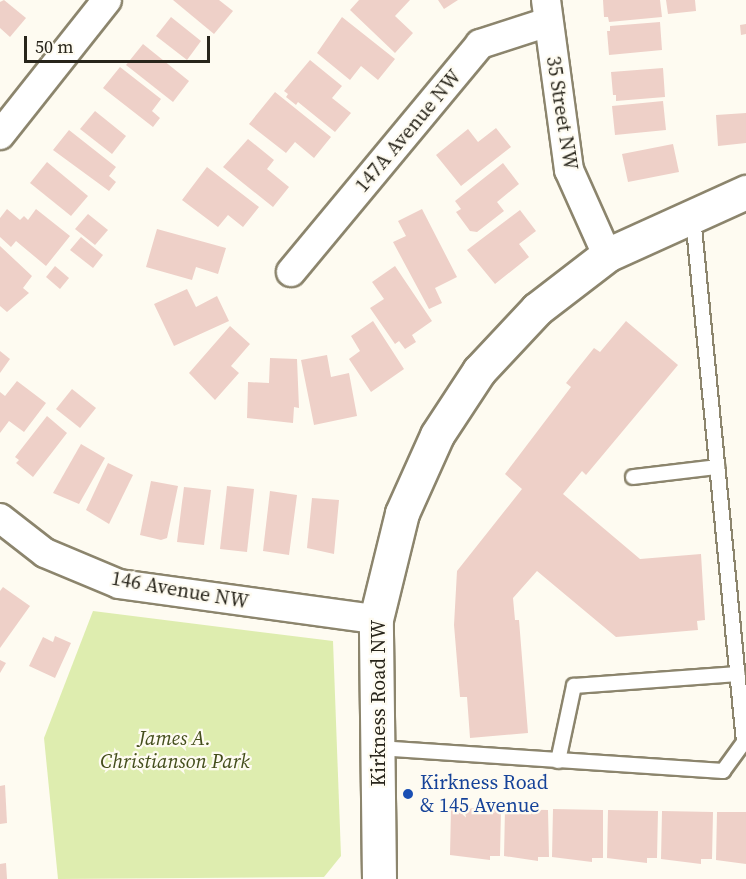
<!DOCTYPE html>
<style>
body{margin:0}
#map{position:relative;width:746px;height:879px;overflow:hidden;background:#fefbf1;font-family:"Source Serif 4",serif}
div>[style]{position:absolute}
.green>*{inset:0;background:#deedaf}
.building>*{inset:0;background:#eed0c8}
.roads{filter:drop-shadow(2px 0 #8c856d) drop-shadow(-2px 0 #8c856d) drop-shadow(0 2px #8c856d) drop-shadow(0 -2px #8c856d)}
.service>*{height:14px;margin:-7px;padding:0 7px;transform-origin:7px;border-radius:7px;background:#fff}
.minor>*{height:28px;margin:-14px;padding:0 14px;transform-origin:14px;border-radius:14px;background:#fff}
.tertiary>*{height:33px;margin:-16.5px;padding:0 16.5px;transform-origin:16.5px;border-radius:16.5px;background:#fff}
.dots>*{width:16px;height:16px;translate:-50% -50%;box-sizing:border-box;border:3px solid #fefbf1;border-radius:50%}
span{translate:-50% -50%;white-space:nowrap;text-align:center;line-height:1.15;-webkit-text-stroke:4.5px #fefbf1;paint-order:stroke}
.street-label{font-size:20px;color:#28251b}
.park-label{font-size:20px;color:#434d1b;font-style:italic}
.transit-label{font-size:20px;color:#164399}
.left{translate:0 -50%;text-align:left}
.scale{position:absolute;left:24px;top:36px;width:186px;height:27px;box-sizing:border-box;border:3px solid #28251b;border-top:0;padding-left:8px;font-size:18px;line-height:21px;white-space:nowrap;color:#28251b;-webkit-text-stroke:4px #fefbf1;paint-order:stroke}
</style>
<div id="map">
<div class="green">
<i style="clip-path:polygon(93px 611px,333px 641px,341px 856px,324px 877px,58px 879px,44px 738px)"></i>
</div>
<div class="building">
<i style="clip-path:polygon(4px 0,26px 18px,10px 37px,0 28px,0 2px)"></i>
<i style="clip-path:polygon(173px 0,219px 0,233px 11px,214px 34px)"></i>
<i style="clip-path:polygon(359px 0,410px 0,395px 16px,413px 33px,395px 53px,350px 10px)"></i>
<i style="clip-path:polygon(438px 0,458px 0,444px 9px)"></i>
<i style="clip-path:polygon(603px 0,660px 0,662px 17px,609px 22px,608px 17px,604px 17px)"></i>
<i style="clip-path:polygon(666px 0,695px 0,696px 11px,668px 14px)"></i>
<i style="clip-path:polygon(171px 17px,201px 41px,187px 60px,156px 36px)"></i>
<i style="clip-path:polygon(342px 17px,395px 59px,378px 80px,361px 66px,350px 80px,317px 53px)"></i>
<i style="clip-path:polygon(660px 22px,662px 50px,609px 55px,607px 31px,610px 31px,610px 26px)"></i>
<i style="clip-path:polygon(746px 24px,746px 34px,741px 35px,740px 25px)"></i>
<i style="clip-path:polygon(143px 44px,189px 81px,173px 102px,126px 65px)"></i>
<i style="clip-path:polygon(310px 60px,342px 86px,332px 98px,351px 113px,335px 132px,298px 102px,296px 105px,286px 97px,288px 94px,284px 91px)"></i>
<i style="clip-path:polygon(120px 67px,161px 99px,152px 111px,160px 118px,153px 127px,103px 88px)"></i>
<i style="clip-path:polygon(663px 68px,665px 97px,616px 101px,616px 95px,613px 95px,611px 72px)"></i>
<i style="clip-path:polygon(275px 92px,331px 137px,314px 158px,295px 142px,286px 153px,249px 124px)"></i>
<i style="clip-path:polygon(663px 101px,666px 130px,615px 135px,612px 106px)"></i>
<i style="clip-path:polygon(95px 111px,126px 136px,112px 154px,80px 129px)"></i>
<i style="clip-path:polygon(746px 113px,746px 143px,718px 146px,716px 115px)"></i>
<i style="clip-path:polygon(496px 128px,511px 147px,461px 186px,436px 155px,468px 129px,478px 142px)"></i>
<i style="clip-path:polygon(69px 130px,116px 167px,109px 176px,116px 182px,109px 191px,53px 150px)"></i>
<i style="clip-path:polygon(248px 139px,274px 160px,267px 169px,289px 187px,273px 207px,223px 167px)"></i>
<i style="clip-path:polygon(673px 144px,679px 172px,628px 182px,622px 154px)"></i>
<i style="clip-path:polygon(47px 162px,88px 196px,71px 216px,30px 183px)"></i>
<i style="clip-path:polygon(503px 163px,519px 184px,497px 202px,504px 211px,477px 232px,470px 231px,456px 212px,461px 209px,455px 201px)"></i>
<i style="clip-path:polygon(207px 167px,259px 207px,243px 227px,228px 215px,218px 227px,182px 200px)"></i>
<i style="clip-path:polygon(7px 209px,20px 220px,24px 216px,28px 220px,36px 209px,70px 236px,46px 266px,16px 241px,11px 247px,0 237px,0 218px)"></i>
<i style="clip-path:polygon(422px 209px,457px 277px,435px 288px,442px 303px,429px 309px,393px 242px,406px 236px,398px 221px)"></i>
<i style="clip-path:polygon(520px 210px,536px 231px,519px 244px,529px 257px,495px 284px,467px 250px)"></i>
<i style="clip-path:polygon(88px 214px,108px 230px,95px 245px,75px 229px)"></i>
<i style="clip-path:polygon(157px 229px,226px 248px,218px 274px,196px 267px,192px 280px,146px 267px)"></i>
<i style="clip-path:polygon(81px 237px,103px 255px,93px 268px,70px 250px)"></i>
<i style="clip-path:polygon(0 246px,32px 276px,23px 288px,29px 293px,7px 312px,0 306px)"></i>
<i style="clip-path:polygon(55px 266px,69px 278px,60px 289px,46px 277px)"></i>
<i style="clip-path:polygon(395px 266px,432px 321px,412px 335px,416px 342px,405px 349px,399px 341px,395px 344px,370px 308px,384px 299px,372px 282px)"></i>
<i style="clip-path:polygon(187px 289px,196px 307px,217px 296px,229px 321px,174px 346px,154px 304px)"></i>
<i style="clip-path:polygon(373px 321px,404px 369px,371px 392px,349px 359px,360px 351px,351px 336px)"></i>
<i style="clip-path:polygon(626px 321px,678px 365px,586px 475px,582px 471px,563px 494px,640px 559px,701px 554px,705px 620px,697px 621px,698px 630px,616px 637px,537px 571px,513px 598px,515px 620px,519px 620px,528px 733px,470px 738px,467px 697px,460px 697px,454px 625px,457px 571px,522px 489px,505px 474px,571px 387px,566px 383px,594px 348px,600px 352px)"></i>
<i style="clip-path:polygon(230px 326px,250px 344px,231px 366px,239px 373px,215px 400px,189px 373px)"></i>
<i style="clip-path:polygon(0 351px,10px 359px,0 373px)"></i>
<i style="clip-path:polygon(327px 355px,331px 377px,349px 373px,357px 416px,314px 425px,301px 360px)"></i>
<i style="clip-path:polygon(270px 358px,297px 359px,299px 408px,294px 407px,293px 423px,247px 418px,248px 382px,269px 383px)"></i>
<i style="clip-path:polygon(17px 381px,46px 403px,24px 432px,9px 421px,0 433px,0 392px,5px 396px)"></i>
<i style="clip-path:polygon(72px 389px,96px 408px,80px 428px,56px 409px)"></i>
<i style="clip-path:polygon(47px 416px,67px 433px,33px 477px,16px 463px,19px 460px,15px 457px)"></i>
<i style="clip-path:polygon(81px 444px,105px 458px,79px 504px,53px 493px)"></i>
<i style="clip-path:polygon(108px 463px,133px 475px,109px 524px,86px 510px)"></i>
<i style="clip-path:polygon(151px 481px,178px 486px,167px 538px,161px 540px,140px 535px)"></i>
<i style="clip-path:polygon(227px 486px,254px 489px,247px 552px,220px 549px)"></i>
<i style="clip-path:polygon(184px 487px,211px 490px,204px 545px,177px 542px)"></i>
<i style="clip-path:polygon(270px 491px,297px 495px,289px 555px,263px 551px)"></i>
<i style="clip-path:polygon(312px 498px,339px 500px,334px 554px,307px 548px)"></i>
<i style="clip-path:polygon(3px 587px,30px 606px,0 648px,0 591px)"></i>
<i style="clip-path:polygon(55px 636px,71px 643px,55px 678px,29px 666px,43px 637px,53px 642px)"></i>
<i style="clip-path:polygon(0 660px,6px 663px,0 673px)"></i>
<i style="clip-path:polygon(5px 785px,7px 823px,0 824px,0 786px)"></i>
<i style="clip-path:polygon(451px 808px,501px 809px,500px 856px,490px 856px,490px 860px,450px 855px)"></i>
<i style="clip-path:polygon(505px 809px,548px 810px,549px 857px,538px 857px,538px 861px,504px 856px)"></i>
<i style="clip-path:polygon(553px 809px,603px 810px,603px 858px,592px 858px,592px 862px,552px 857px)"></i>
<i style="clip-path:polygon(608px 810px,658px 811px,657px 858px,647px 858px,647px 863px,607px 858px)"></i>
<i style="clip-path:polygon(662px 811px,713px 812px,712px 859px,701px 859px,701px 864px,661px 859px)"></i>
<i style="clip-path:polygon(717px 812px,746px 812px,746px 864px,716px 860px)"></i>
<i style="clip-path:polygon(6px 863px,7px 879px,0 879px,0 864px)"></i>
</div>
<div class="roads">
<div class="service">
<i style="left:633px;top:477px;width:85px;rotate:-6.8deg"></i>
<i style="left:378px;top:748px;width:346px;rotate:3.8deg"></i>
<i style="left:723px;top:771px;width:36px;rotate:-54deg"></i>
<i style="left:744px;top:742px;width:527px;rotate:-95.55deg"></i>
<i style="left:558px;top:761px;width:77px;rotate:-78deg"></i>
<i style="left:574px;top:686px;width:164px;rotate:-4.2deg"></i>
</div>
<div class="minor">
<i style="left:546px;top:0;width:172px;rotate:82.3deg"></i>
<i style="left:569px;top:170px;width:93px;rotate:65.9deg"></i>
<i style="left:0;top:135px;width:172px;rotate:-51.6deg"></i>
<i style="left:291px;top:272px;width:296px;rotate:-50.3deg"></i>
<i style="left:480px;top:44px;width:71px;rotate:-17.9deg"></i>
<i style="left:0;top:518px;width:57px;rotate:37.9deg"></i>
<i style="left:45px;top:553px;width:80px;rotate:22.7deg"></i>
<i style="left:119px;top:584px;width:259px;rotate:7.8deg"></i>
</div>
<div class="tertiary">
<i style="left:379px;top:879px;width:260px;rotate:-90.7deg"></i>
<i style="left:376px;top:619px;width:109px;rotate:-76.2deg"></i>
<i style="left:402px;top:513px;width:85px;rotate:-65.8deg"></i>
<i style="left:437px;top:435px;width:77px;rotate:-56.7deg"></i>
<i style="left:479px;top:371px;width:85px;rotate:-46.9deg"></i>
<i style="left:537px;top:309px;width:88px;rotate:-37.6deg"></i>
<i style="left:607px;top:255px;width:153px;rotate:-24.4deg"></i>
</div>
</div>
<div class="dots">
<i style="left:408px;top:794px;background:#1a4fb4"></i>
</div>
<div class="street-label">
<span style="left:562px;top:113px;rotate:81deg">35 Street NW</span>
<span style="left:408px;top:131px;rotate:-50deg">147A Avenue NW</span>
<span style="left:180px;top:590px;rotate:10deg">146 Avenue NW</span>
<span style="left:378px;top:703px;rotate:-90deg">Kirkness Road NW</span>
</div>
<div class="park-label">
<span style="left:175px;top:750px">James A.<br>Christianson Park</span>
</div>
<div class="transit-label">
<span class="left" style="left:420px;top:794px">Kirkness Road<br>&amp; 145 Avenue</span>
</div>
<div class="scale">50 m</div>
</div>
